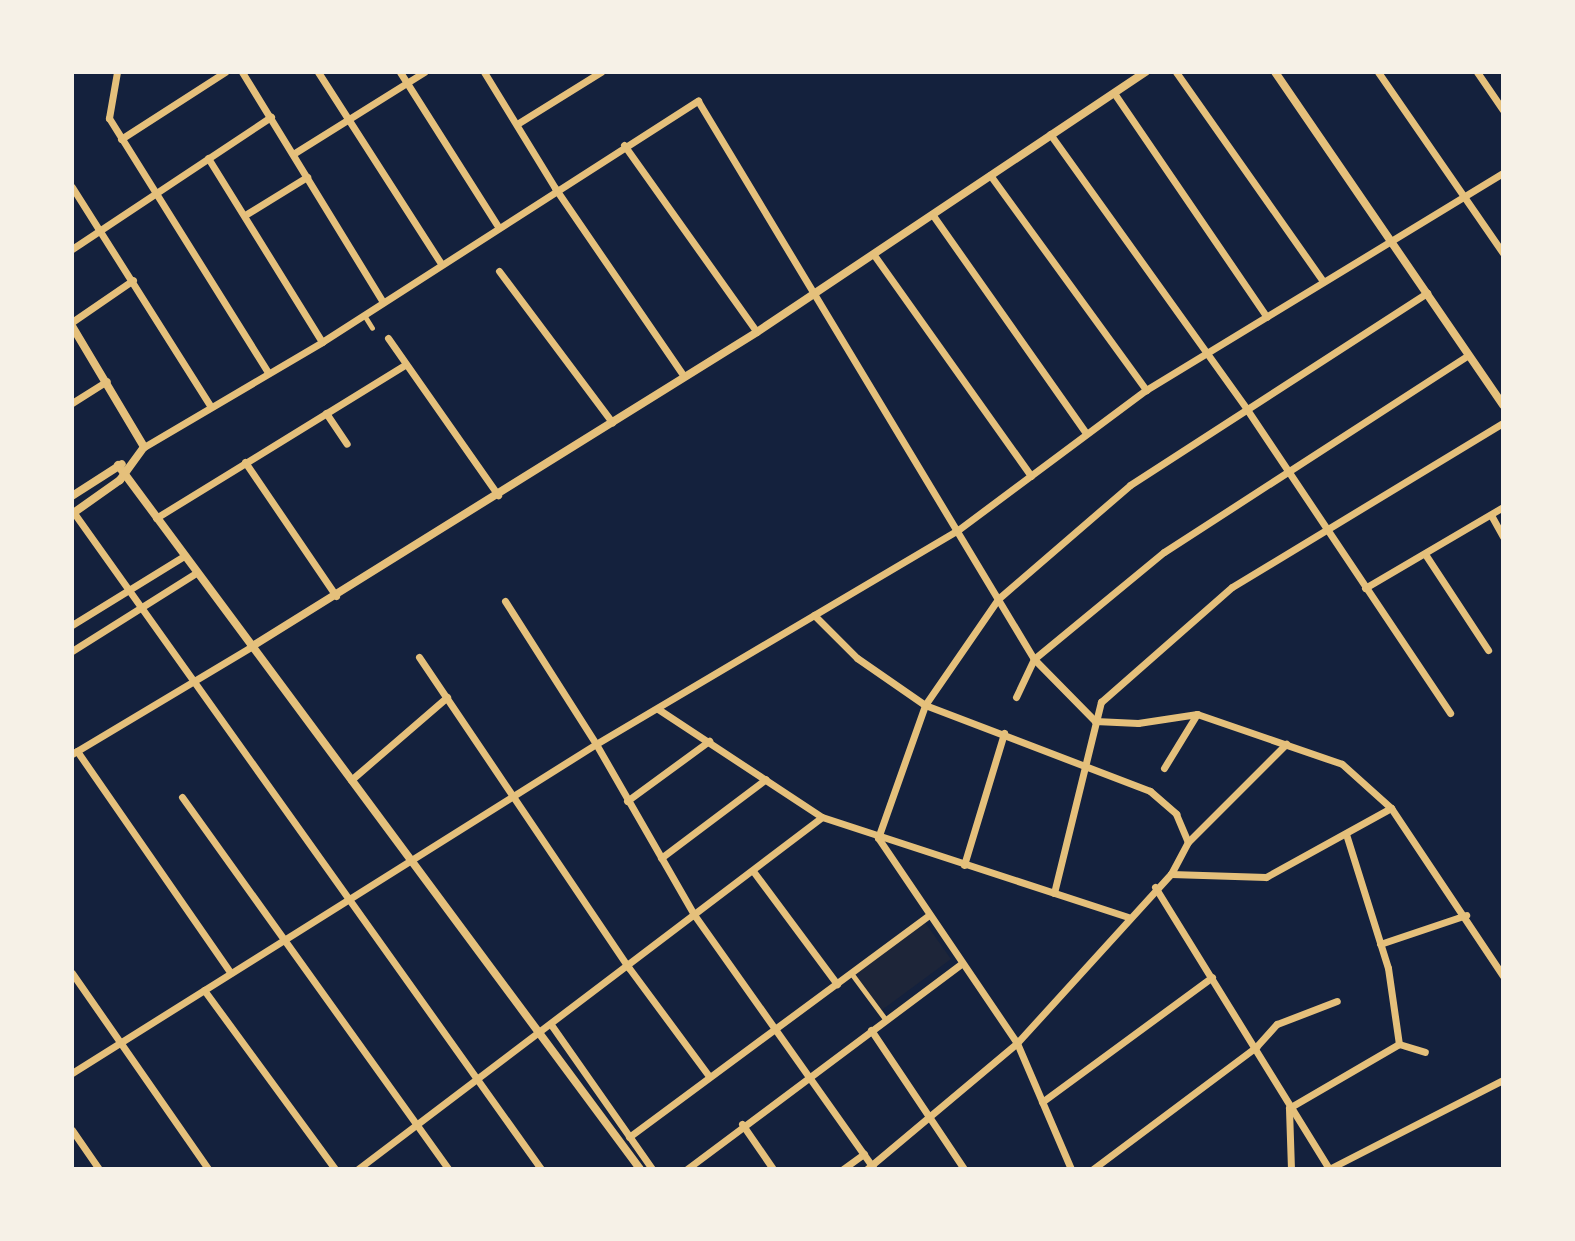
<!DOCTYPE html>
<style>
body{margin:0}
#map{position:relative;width:1575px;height:1241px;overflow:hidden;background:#14213d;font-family:Merriweather,serif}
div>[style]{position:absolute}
.green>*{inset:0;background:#1d2539}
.pedestrian>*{height:5px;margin:-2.5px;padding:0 2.5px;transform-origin:2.5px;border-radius:2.5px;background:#e5c07b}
.minor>*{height:7px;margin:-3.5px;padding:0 3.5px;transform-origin:3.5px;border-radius:3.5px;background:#e5c07b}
.tertiary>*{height:8px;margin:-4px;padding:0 4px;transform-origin:4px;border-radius:4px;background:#e5c07b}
span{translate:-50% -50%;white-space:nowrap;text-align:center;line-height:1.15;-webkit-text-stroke:6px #f6f1e7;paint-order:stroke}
.frame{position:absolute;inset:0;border:74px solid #f6f1e7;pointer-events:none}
</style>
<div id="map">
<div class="green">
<i style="clip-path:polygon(924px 921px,951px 959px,882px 1010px,854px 975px)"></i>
</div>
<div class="pedestrian">
<i style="left:364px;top:315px;width:15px;rotate:58deg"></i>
<i style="left:851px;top:973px;width:57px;rotate:53.5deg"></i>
</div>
<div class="minor">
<i style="left:117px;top:72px;width:47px;rotate:99.9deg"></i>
<i style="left:109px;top:118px;width:298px;rotate:58deg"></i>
<i style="left:242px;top:72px;width:270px;rotate:58.5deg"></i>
<i style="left:318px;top:72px;width:226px;rotate:57.3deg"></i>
<i style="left:400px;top:72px;width:181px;rotate:57.6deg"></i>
<i style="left:484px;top:72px;width:136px;rotate:58.5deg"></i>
<i style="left:555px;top:188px;width:227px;rotate:55.6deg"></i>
<i style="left:1176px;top:72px;width:256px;rotate:54.9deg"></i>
<i style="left:1378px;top:72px;width:220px;rotate:55.4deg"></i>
<i style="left:1477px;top:72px;width:46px;rotate:55.6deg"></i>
<i style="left:1114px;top:93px;width:271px;rotate:55.7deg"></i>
<i style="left:517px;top:124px;width:99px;rotate:-31.8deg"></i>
<i style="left:1050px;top:134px;width:337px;rotate:54.4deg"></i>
<i style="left:1246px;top:408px;width:367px;rotate:56.2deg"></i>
<i style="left:121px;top:139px;width:124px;rotate:-32.8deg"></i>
<i style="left:624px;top:145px;width:229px;rotate:54.6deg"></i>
<i style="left:293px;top:154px;width:155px;rotate:-32deg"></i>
<i style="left:208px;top:158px;width:216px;rotate:58.2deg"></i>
<i style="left:990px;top:175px;width:266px;rotate:54deg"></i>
<i style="left:72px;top:187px;width:260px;rotate:57.7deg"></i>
<i style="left:932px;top:214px;width:266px;rotate:54.9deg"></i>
<i style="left:245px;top:215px;width:73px;rotate:-31.5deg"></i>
<i style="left:72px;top:249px;width:239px;rotate:-33.6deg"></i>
<i style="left:874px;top:255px;width:271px;rotate:54.6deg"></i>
<i style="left:499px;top:271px;width:189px;rotate:53.2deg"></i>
<i style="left:72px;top:322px;width:74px;rotate:-34.5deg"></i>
<i style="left:388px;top:338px;width:192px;rotate:55deg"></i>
<i style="left:72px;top:403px;width:41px;rotate:-32.2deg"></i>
<i style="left:326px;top:413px;width:37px;rotate:56deg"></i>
<i style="left:144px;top:447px;width:207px;rotate:-30.5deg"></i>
<i style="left:322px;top:342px;width:447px;rotate:-32.7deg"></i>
<i style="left:698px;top:101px;width:651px;rotate:58.95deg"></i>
<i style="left:1034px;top:659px;width:87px;rotate:45.5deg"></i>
<i style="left:1095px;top:721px;width:43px;rotate:2.7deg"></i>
<i style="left:1138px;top:723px;width:60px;rotate:-8.7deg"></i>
<i style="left:1197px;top:714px;width:153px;rotate:19deg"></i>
<i style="left:1342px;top:764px;width:66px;rotate:41.9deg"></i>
<i style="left:1391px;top:808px;width:202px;rotate:56.3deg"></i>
<i style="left:245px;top:462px;width:162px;rotate:55.8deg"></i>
<i style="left:74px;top:513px;width:805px;rotate:54.55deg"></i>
<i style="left:1491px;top:515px;width:25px;rotate:61deg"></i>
<i style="left:156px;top:518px;width:292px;rotate:-31.6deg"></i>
<i style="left:1425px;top:554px;width:115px;rotate:56.7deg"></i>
<i style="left:1365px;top:588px;width:160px;rotate:-30.4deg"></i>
<i style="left:505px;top:601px;width:169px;rotate:57.5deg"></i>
<i style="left:596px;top:744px;width:198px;rotate:60.1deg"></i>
<i style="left:695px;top:916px;width:310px;rotate:54.7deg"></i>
<i style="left:814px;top:615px;width:61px;rotate:45deg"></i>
<i style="left:857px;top:658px;width:83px;rotate:34.7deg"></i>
<i style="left:925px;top:705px;width:241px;rotate:20.9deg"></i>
<i style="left:1150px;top:791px;width:35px;rotate:41deg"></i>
<i style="left:1176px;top:814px;width:30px;rotate:67deg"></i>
<i style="left:72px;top:625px;width:132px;rotate:-31.6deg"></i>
<i style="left:72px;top:651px;width:146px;rotate:-32.2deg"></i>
<i style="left:419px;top:657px;width:375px;rotate:56deg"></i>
<i style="left:629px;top:968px;width:134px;rotate:53.5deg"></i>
<i style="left:1016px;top:697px;width:42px;rotate:-64.7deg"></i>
<i style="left:1034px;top:659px;width:168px;rotate:-39.5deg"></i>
<i style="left:1164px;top:552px;width:361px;rotate:-32.9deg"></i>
<i style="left:658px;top:709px;width:196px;rotate:33.4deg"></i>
<i style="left:822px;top:817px;width:322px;rotate:18.1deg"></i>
<i style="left:77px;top:751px;width:270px;rotate:55.3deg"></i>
<i style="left:72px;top:754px;width:209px;rotate:-30.9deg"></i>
<i style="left:1164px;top:768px;width:63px;rotate:-58.6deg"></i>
<i style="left:351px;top:780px;width:127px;rotate:-40.8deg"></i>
<i style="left:182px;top:797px;width:457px;rotate:54.4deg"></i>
<i style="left:627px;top:801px;width:102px;rotate:-36.2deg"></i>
<i style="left:1346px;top:834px;width:140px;rotate:72.6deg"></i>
<i style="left:1388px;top:968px;width:77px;rotate:81.8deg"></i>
<i style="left:661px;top:858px;width:131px;rotate:-37deg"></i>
<i style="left:964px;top:865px;width:138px;rotate:-73.1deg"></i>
<i style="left:753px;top:871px;width:141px;rotate:53.4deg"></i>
<i style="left:1171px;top:874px;width:95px;rotate:1.8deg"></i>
<i style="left:1266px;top:877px;width:143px;rotate:-28.9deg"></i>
<i style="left:1155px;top:887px;width:331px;rotate:58.3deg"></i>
<i style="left:1054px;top:893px;width:197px;rotate:-76.2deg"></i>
<i style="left:1101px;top:702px;width:174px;rotate:-41.3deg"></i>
<i style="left:1232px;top:587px;width:317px;rotate:-31.2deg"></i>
<i style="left:1380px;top:944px;width:91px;rotate:-18.6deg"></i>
<i style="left:72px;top:973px;width:239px;rotate:55.2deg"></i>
<i style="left:204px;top:990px;width:222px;rotate:53.8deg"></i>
<i style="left:552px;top:1026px;width:174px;rotate:55deg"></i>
<i style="left:871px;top:1030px;width:167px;rotate:56.2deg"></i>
<i style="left:1399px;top:1044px;width:27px;rotate:17deg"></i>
<i style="left:72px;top:1073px;width:619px;rotate:-32.12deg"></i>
<i style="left:596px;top:744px;width:421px;rotate:-30.6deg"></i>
<i style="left:958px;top:530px;width:234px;rotate:-36.7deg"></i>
<i style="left:1146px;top:390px;width:418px;rotate:-31.3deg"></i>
<i style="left:1042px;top:1102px;width:211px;rotate:-36.3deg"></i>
<i style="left:742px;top:1124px;width:55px;rotate:55.4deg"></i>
<i style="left:72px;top:1130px;width:47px;rotate:55.3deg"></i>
<i style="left:629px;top:1137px;width:372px;rotate:-36.5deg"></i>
<i style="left:358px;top:1169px;width:582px;rotate:-37.18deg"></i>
<i style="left:687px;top:1169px;width:342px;rotate:-36.8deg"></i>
<i style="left:843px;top:1169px;width:26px;rotate:-36deg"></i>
<i style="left:867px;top:1169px;width:196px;rotate:-40deg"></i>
<i style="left:1017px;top:1043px;width:229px;rotate:-47.7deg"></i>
<i style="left:1171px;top:874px;width:36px;rotate:-62deg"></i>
<i style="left:1188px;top:842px;width:139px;rotate:-45deg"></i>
<i style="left:1071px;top:1169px;width:137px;rotate:-113.2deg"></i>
<i style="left:1017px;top:1043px;width:248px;rotate:-124.1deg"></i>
<i style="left:878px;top:838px;width:141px;rotate:-70.5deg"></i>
<i style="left:925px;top:705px;width:129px;rotate:-55.4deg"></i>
<i style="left:998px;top:599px;width:174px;rotate:-40.8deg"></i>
<i style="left:1130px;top:485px;width:354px;rotate:-32.9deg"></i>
<i style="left:1093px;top:1169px;width:204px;rotate:-36.8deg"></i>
<i style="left:1256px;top:1047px;width:31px;rotate:-48deg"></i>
<i style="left:1277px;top:1024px;width:64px;rotate:-21deg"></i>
<i style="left:1291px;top:1169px;width:61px;rotate:-91.9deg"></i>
<i style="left:1289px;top:1108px;width:127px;rotate:-30.2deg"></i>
<i style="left:1329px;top:1169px;width:195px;rotate:-27.1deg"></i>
</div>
<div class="tertiary">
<i style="left:1275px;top:72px;width:404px;rotate:55.6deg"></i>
<i style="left:72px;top:326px;width:141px;rotate:59.2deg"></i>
<i style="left:144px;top:447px;width:41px;rotate:126deg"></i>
<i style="left:120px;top:480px;width:59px;rotate:144.7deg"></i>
<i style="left:118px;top:465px;width:876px;rotate:53.44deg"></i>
<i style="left:72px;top:496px;width:59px;rotate:-32.6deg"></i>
<i style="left:251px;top:647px;width:596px;rotate:-31.9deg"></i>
<i style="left:757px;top:332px;width:468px;rotate:-33.8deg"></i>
</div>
<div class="frame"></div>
</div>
